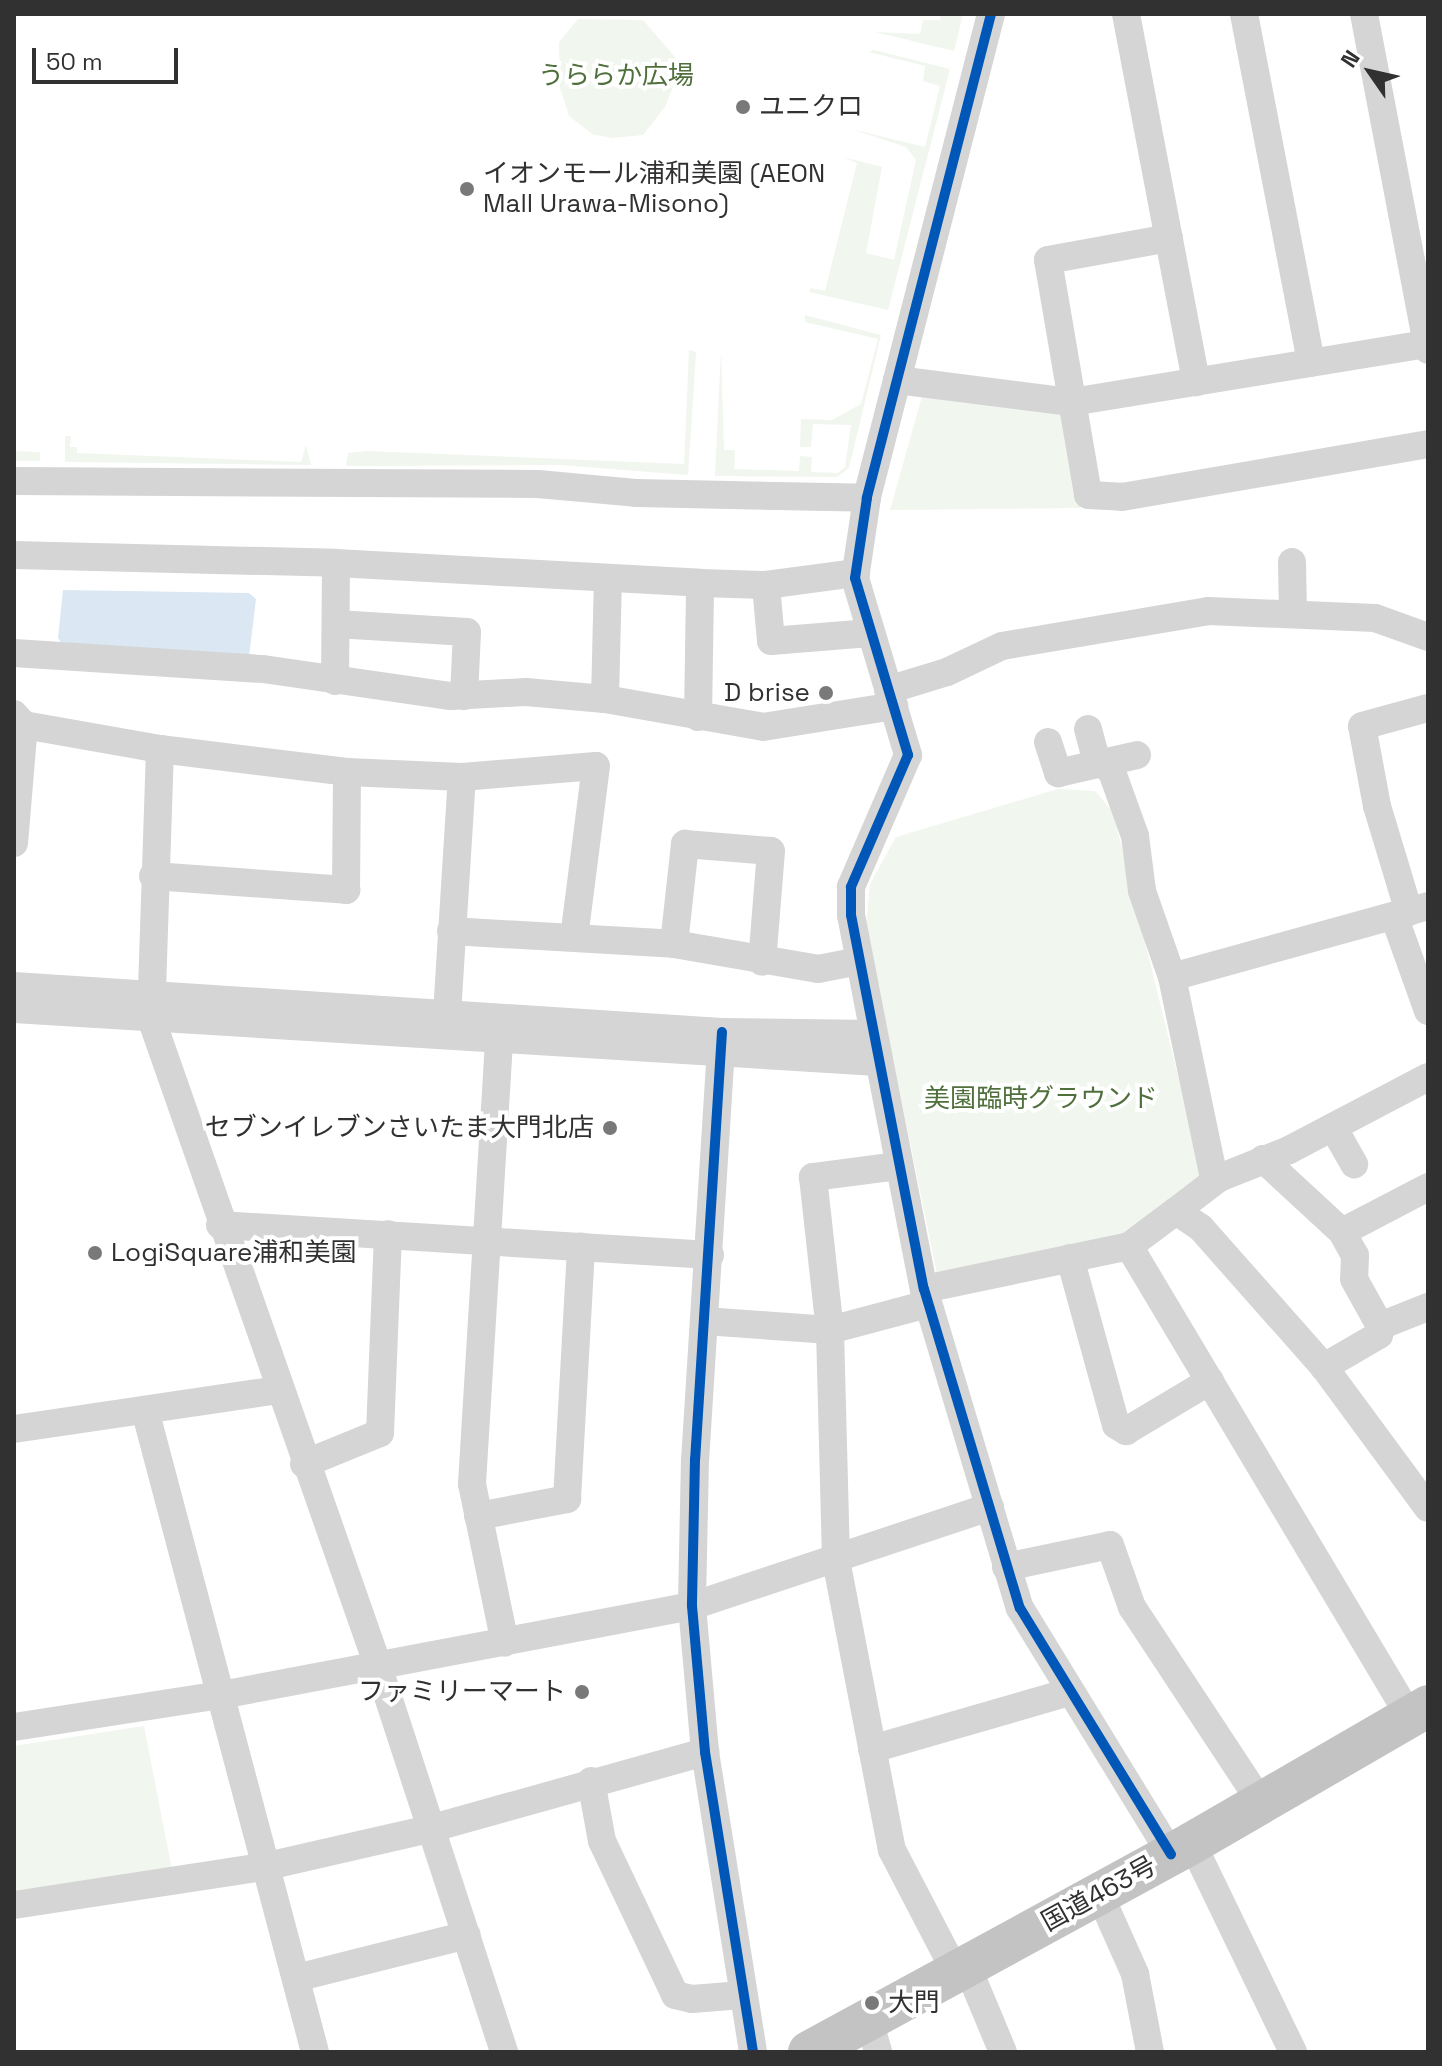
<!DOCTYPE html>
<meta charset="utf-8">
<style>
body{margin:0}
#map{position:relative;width:1442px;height:2066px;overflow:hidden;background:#fff;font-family:"Space Grotesk","Noto Sans JP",sans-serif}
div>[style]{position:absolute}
.green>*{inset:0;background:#f1f6ee}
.water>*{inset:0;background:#dbe7f3}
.minor>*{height:28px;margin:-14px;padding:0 14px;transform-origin:14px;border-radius:14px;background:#d5d5d5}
.highway>*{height:42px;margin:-21px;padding:0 21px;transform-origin:21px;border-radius:21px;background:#c3c3c3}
.cycleway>*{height:10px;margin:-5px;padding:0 5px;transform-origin:5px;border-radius:5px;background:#0057b8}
.dots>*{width:22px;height:22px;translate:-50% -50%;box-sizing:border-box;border:4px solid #fff;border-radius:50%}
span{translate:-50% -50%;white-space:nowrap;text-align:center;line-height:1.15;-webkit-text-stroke:8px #fff;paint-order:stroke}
.park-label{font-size:26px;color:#4f703c}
.poi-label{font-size:26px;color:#313131}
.left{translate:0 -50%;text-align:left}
.right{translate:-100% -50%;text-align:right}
.street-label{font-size:26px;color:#313131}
.frame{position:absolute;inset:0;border:16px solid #313131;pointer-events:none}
.north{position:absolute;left:1330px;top:32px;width:80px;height:80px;-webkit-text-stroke:6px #fff;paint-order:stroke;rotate:304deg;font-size:22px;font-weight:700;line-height:32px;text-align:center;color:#313131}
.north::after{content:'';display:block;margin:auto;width:28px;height:36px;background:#313131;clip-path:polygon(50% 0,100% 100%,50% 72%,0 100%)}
.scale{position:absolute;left:32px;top:48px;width:146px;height:36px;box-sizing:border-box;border:4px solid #313131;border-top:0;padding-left:10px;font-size:24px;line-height:28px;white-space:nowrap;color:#313131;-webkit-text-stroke:6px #fff;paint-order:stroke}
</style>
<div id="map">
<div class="green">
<i style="clip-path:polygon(941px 14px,963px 14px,954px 51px,875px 32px,920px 34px,923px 20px,940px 20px)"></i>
<i style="clip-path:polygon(578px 19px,643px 20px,675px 57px,675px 82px,665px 107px,643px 135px,612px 138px,592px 134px,569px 116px,560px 88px,559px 42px)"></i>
<i style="clip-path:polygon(874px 50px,950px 69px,888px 310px,809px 292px,811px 288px,825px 291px,857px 163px,843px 157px,882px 167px,866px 253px,894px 260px,916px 160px,906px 147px,851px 129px,925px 147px,940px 86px,923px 81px,925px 66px,869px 52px)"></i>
<i style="clip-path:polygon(805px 315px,881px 335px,849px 468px,837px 477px,715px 476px,721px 350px,724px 450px,735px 450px,734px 469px,799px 471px,800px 456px,812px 457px,811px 472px,838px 473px,845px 467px,851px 425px,813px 424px,811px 447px,800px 447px,801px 419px,832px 420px,861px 404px,878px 339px,805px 322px)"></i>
<i style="clip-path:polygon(689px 350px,696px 352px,688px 475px,561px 465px,346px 466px,348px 453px,368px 451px,684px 464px)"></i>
<i style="clip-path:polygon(923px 393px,1066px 408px,1080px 508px,890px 510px)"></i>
<i style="clip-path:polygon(65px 436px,71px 436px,70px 447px,77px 447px,77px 453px,301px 462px,306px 445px,311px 465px,65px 462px)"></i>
<i style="clip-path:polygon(14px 451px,40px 452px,40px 461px,14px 461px)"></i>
<i style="clip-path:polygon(1058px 789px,1095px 791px,1113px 812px,1203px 1178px,1122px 1233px,937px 1274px,866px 927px,870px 884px,896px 837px)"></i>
<i style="clip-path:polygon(144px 1726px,172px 1870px,14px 1895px,14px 1746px)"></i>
</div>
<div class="water">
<i style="clip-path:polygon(63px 590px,249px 593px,256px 599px,249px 657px,63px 645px,58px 638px)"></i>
</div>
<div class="minor">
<i style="left:991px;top:14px;width:500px;rotate:104.4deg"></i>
<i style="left:867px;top:498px;width:81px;rotate:98.5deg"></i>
<i style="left:855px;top:578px;width:185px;rotate:73.3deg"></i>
<i style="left:908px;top:755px;width:144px;rotate:113.4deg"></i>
<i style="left:851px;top:887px;width:28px;rotate:90deg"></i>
<i style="left:851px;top:915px;width:381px;rotate:79deg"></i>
<i style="left:924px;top:1289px;width:333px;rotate:73.3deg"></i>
<i style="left:1020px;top:1608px;width:289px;rotate:58.5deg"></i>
<i style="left:1126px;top:14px;width:375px;rotate:79.2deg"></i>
<i style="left:1244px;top:14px;width:355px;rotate:79.1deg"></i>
<i style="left:1364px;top:14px;width:342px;rotate:79.2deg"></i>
<i style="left:1169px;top:238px;width:123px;rotate:169.7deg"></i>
<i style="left:1048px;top:260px;width:238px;rotate:80.3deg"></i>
<i style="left:1088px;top:495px;width:34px;rotate:3deg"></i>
<i style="left:1122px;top:497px;width:311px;rotate:-9.8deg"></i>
<i style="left:897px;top:380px;width:176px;rotate:7.2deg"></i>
<i style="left:1072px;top:402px;width:361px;rotate:-9.3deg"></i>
<i style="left:14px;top:481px;width:524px;rotate:0.33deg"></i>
<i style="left:538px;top:484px;width:98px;rotate:5.2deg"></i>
<i style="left:636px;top:493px;width:231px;rotate:1.2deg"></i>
<i style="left:14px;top:555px;width:322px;rotate:1.4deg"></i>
<i style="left:336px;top:563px;width:365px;rotate:3.1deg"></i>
<i style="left:700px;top:583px;width:66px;rotate:1.7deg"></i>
<i style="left:766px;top:585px;width:91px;rotate:-7.6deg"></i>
<i style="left:1292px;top:562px;width:51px;rotate:88.9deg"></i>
<i style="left:766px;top:585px;width:56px;rotate:84.9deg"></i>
<i style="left:771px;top:641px;width:99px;rotate:-4.6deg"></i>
<i style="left:336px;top:624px;width:131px;rotate:3.5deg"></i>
<i style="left:467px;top:632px;width:64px;rotate:92.7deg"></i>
<i style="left:14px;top:653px;width:250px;rotate:3.7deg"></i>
<i style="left:263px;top:669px;width:190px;rotate:8.2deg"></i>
<i style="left:451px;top:696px;width:75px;rotate:-3.1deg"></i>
<i style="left:526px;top:692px;width:79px;rotate:5.1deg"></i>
<i style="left:605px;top:699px;width:160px;rotate:10deg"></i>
<i style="left:763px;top:727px;width:133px;rotate:-9.1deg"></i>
<i style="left:335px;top:681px;width:118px;rotate:-89.5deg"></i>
<i style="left:888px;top:690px;width:62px;rotate:-17deg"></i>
<i style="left:947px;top:672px;width:61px;rotate:-25.3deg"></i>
<i style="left:1002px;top:646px;width:209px;rotate:-9.6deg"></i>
<i style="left:1208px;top:611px;width:167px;rotate:2.4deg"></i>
<i style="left:1375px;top:618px;width:56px;rotate:19.7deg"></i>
<i style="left:605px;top:699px;width:120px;rotate:-88.6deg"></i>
<i style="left:14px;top:714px;width:15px;rotate:48deg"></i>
<i style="left:24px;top:725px;width:138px;rotate:10deg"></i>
<i style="left:160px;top:749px;width:188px;rotate:7deg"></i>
<i style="left:347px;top:772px;width:115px;rotate:2.5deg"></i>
<i style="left:462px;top:777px;width:134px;rotate:-4.7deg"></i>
<i style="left:596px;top:766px;width:173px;rotate:97.3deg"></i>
<i style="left:698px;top:717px;width:134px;rotate:-89.1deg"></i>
<i style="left:1088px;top:729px;width:28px;rotate:75deg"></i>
<i style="left:1095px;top:756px;width:23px;rotate:43deg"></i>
<i style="left:1112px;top:772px;width:68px;rotate:70.2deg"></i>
<i style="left:1135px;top:836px;width:55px;rotate:82.7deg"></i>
<i style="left:1142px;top:891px;width:91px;rotate:70.8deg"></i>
<i style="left:1172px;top:977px;width:200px;rotate:78.2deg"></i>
<i style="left:1213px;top:1173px;width:8px;rotate:40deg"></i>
<i style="left:1219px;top:1178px;width:75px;rotate:-21.8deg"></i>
<i style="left:1289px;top:1150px;width:157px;rotate:-27.7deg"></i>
<i style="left:1048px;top:742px;width:33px;rotate:72deg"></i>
<i style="left:1058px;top:773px;width:81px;rotate:-12.8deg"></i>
<i style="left:160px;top:749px;width:269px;rotate:91.9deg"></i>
<i style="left:151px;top:1018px;width:687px;rotate:70.69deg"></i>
<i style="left:378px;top:1666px;width:406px;rotate:71.9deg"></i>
<i style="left:14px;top:843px;width:118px;rotate:-85.2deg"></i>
<i style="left:153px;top:876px;width:194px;rotate:4.1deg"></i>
<i style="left:346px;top:890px;width:118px;rotate:-89.5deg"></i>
<i style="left:1409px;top:912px;width:111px;rotate:-106.8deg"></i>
<i style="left:1377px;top:806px;width:81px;rotate:-100.6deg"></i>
<i style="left:1362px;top:726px;width:68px;rotate:-15.3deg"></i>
<i style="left:1394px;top:916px;width:101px;rotate:70.3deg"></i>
<i style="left:451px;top:931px;width:223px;rotate:3.3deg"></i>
<i style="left:674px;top:944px;width:146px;rotate:9.8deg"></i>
<i style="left:818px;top:969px;width:42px;rotate:-11deg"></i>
<i style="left:674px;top:944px;width:101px;rotate:-83.7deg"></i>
<i style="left:685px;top:844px;width:86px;rotate:4.7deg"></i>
<i style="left:771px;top:851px;width:111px;rotate:94.6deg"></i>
<i style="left:1172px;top:977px;width:266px;rotate:-15.5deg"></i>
<i style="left:14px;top:986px;width:709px;rotate:3.72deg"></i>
<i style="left:722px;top:1032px;width:151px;rotate:0.8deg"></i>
<i style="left:14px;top:1009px;width:865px;rotate:3.51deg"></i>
<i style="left:447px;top:1014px;width:237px;rotate:-86.4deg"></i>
<i style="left:722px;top:1032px;width:428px;rotate:93.6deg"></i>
<i style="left:695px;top:1459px;width:147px;rotate:91.2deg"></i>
<i style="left:692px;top:1606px;width:147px;rotate:84.9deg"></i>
<i style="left:705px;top:1752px;width:304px;rotate:80.9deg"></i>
<i style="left:499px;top:1042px;width:443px;rotate:93.5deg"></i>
<i style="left:472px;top:1484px;width:162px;rotate:78.3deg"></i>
<i style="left:1333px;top:1127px;width:43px;rotate:60.4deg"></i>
<i style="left:1263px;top:1159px;width:108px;rotate:42.7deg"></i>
<i style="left:1342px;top:1232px;width:26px;rotate:61deg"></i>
<i style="left:1355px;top:1255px;width:24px;rotate:92deg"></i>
<i style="left:1354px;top:1279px;width:54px;rotate:61deg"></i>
<i style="left:1380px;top:1326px;width:9px;rotate:96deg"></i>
<i style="left:1379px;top:1335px;width:64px;rotate:149.8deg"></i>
<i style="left:898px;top:1166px;width:86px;rotate:172.6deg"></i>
<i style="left:813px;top:1177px;width:154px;rotate:83.7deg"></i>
<i style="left:830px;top:1330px;width:230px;rotate:88.5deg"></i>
<i style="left:836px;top:1560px;width:295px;rotate:79.1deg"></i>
<i style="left:892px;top:1850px;width:139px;rotate:62.5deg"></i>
<i style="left:1176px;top:1211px;width:54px;rotate:-37.5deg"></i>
<i style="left:220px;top:1225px;width:491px;rotate:3.5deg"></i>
<i style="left:1342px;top:1232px;width:97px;rotate:-27.6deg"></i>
<i style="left:1129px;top:1246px;width:548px;rotate:59.18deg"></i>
<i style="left:1070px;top:1258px;width:173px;rotate:74.6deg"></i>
<i style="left:1116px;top:1425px;width:12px;rotate:31deg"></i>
<i style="left:1126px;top:1431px;width:98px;rotate:-30.8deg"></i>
<i style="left:924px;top:1289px;width:209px;rotate:-11.8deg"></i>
<i style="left:1129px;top:1246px;width:59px;rotate:-36.7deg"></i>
<i style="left:1176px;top:1211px;width:30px;rotate:34deg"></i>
<i style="left:1201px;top:1228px;width:186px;rotate:48.5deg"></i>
<i style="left:1324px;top:1367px;width:175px;rotate:53.6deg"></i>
<i style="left:704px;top:1321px;width:126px;rotate:4.1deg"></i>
<i style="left:830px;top:1330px;width:101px;rotate:-14.9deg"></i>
<i style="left:1380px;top:1326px;width:52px;rotate:-21.6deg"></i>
<i style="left:145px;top:1410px;width:664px;rotate:75.17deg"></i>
<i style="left:14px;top:1429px;width:266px;rotate:-8.4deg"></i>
<i style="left:304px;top:1464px;width:82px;rotate:-22.2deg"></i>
<i style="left:380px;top:1433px;width:199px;rotate:-87.7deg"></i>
<i style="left:478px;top:1516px;width:91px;rotate:-10.8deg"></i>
<i style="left:567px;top:1499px;width:253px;rotate:-86.8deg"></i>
<i style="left:1006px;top:1567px;width:106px;rotate:-11.9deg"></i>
<i style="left:1110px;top:1545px;width:66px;rotate:70.5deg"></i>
<i style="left:1132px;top:1607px;width:235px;rotate:56.6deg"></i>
<i style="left:14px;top:1727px;width:209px;rotate:-8.8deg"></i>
<i style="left:221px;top:1695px;width:479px;rotate:-10.7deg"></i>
<i style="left:692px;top:1606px;width:314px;rotate:-18.4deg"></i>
<i style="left:872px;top:1749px;width:205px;rotate:-16.1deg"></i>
<i style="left:591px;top:1781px;width:61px;rotate:79.6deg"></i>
<i style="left:602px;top:1841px;width:170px;rotate:64.6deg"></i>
<i style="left:675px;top:1995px;width:17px;rotate:13deg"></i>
<i style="left:692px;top:1999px;width:50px;rotate:-4.6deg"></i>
<i style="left:1192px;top:1843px;width:232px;rotate:64.2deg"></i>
<i style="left:1099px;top:1893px;width:89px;rotate:66deg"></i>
<i style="left:1135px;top:1974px;width:79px;rotate:79.1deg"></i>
<i style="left:14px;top:1905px;width:252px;rotate:-8.7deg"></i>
<i style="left:263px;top:1867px;width:170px;rotate:-12.9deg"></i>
<i style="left:429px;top:1829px;width:287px;rotate:-15.6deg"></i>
<i style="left:967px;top:1966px;width:93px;rotate:67.3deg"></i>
<i style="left:296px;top:1978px;width:176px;rotate:-14.1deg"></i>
<i style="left:869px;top:2020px;width:33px;rotate:74deg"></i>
</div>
<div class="highway">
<i style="left:809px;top:2052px;width:436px;rotate:-28.6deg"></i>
<i style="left:1192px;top:1843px;width:273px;rotate:-30.1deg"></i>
</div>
<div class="cycleway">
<i style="left:991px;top:14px;width:500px;rotate:104.4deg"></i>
<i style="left:867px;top:498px;width:81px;rotate:98.5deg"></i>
<i style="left:855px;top:578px;width:185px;rotate:73.3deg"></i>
<i style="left:908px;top:755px;width:144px;rotate:113.4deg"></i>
<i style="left:851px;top:887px;width:28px;rotate:90deg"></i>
<i style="left:851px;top:915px;width:381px;rotate:79deg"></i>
<i style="left:924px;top:1289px;width:333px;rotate:73.3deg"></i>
<i style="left:1020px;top:1608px;width:289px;rotate:58.5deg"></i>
<i style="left:722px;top:1032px;width:428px;rotate:93.6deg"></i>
<i style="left:695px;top:1459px;width:147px;rotate:91.2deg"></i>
<i style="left:692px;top:1606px;width:147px;rotate:84.9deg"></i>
<i style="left:705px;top:1752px;width:304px;rotate:80.9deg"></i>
</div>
<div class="dots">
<i style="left:743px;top:107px;background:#797979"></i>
<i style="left:467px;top:189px;background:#797979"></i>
<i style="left:826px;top:693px;background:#797979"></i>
<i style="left:610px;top:1128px;background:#797979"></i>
<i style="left:95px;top:1253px;background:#797979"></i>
<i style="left:582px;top:1692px;background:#797979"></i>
<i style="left:872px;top:2003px;background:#797979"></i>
</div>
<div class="park-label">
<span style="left:616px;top:76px">うららか広場</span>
<span style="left:1041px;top:1099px">美園臨時グラウンド</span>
</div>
<div class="poi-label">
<span class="left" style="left:759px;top:107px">ユニクロ</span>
<span class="left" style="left:483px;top:189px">イオンモール浦和美園 (AEON<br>Mall Urawa-Misono)</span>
<span class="right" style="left:810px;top:693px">D brise</span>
<span class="right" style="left:594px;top:1128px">セブンイレブンさいたま大門北店</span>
<span class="left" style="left:111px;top:1253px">LogiSquare浦和美園</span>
<span class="right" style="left:566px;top:1692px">ファミリーマート</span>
<span class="left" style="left:888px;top:2003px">大門</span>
</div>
<div class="street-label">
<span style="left:1099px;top:1894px;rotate:-29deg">国道463号</span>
</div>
<div class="frame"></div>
<div class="north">N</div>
<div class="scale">50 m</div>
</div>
